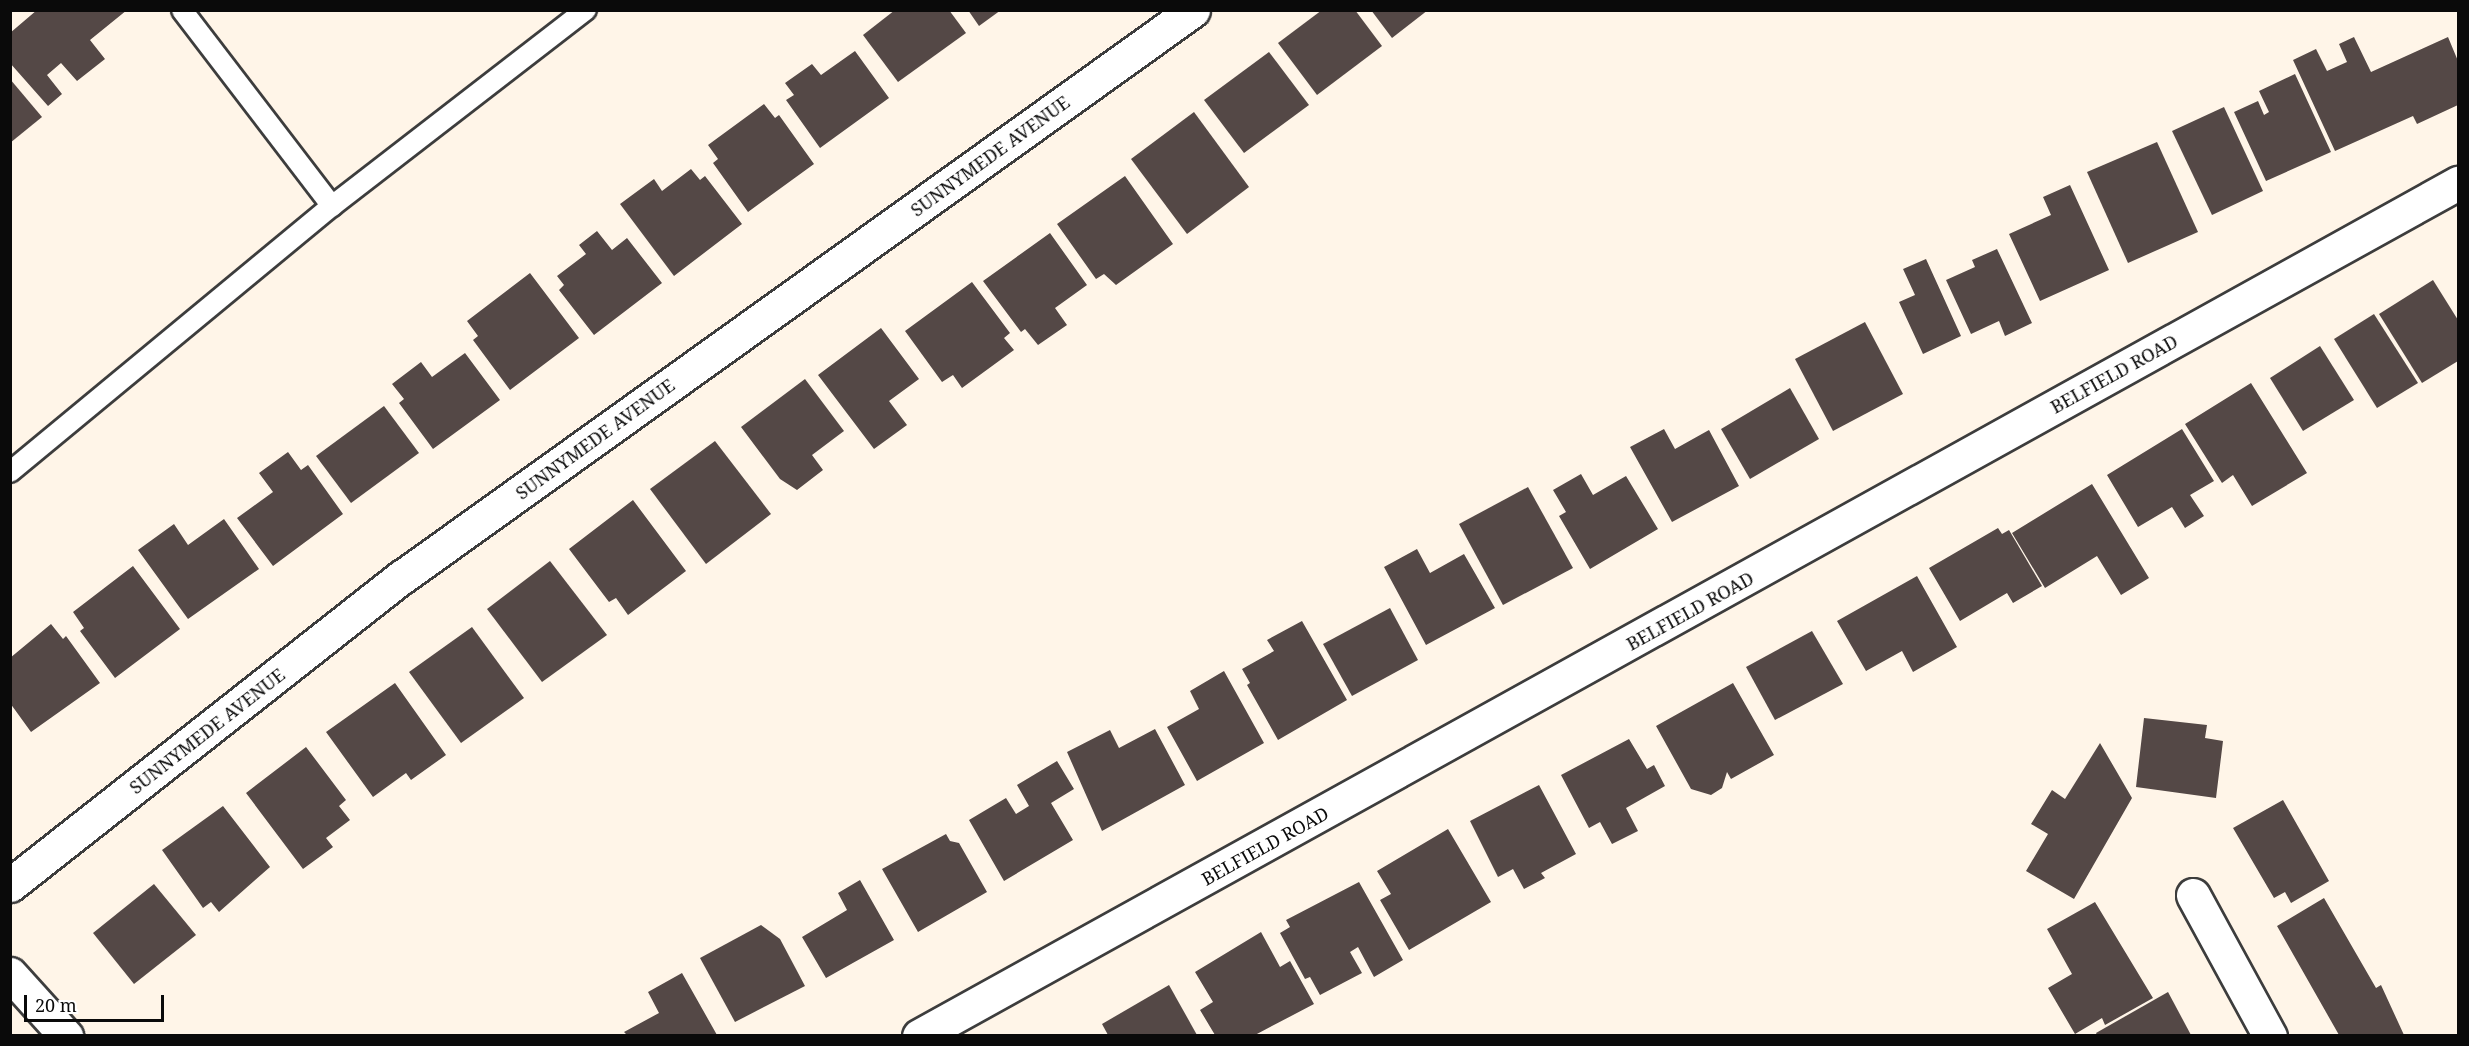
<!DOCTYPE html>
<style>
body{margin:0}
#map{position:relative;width:2469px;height:1046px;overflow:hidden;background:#fff5e8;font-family:"Noto Serif",serif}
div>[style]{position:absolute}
.building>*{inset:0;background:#544846}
.roads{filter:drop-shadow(2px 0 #3d3d3d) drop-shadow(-2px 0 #3d3d3d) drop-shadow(0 2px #3d3d3d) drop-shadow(0 -2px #3d3d3d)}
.service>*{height:20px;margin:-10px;padding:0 10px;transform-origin:10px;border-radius:10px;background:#fff}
.minor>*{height:33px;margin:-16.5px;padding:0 16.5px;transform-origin:16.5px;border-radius:16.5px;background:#fff}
span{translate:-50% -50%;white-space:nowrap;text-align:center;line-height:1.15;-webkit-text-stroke:6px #fff;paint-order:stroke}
.street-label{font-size:18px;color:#0a0a0a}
.frame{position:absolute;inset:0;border:12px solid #0a0a0a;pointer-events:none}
.scale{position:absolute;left:24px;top:995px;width:140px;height:27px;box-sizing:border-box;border:3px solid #0a0a0a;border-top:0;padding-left:8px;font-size:18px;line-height:21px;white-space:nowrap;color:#0a0a0a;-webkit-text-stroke:4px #fff;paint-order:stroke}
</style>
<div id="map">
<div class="building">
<i style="clip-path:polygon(37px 10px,127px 10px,90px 40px,105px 59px,77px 81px,61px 63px,47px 75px,62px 94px,48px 106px,10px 63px,10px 33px)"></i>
<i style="clip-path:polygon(895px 10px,949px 10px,966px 33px,898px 82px,863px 35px)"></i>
<i style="clip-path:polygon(968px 10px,1001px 10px,979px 26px)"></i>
<i style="clip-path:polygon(1322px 10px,1355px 10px,1382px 46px,1317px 95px,1278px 43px)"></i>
<i style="clip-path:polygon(1371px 10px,1428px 10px,1392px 38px)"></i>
<i style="clip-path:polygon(2354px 37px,2371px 72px,2448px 37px,2458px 61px,2458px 105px,2417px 124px,2413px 116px,2335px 151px,2293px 60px,2316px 49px,2327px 71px,2347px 62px,2339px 44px)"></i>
<i style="clip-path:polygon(855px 51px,889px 98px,820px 148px,786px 100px,794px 95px,785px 83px,812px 64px,821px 75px)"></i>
<i style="clip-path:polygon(1269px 52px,1309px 105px,1244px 153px,1204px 100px)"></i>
<i style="clip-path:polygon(2295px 74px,2331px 152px,2266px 181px,2234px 112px,2258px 101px,2264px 115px,2269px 112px,2259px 91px)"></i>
<i style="clip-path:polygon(10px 79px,42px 117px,10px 143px)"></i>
<i style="clip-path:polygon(764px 104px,775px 118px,779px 115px,814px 164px,748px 212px,713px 163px,718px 159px,708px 145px)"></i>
<i style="clip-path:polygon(2224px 107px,2263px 191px,2212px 215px,2172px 131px)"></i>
<i style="clip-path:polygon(1194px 112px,1249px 187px,1187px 234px,1131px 159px)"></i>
<i style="clip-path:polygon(2157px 142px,2198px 232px,2128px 263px,2087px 172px)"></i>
<i style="clip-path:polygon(691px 169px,700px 180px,705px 176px,742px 224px,674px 276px,620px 204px,654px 179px,662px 191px)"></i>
<i style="clip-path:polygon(1125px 176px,1173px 244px,1116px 285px,1104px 274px,1096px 279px,1057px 224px)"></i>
<i style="clip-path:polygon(2070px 185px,2109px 270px,2040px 301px,2009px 234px,2051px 215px,2043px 197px)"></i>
<i style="clip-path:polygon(597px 231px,612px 250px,627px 238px,662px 283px,594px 335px,559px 290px,564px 285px,557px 276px,586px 254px,579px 245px)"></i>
<i style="clip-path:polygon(1050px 233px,1087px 285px,1055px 308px,1067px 325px,1038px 345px,1025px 329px,1021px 332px,983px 281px)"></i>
<i style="clip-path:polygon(1997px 249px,2032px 323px,2005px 336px,1999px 321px,1971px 334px,1946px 280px,1975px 267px,1972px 260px)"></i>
<i style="clip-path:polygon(1926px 259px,1961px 336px,1923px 354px,1899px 302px,1915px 295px,1903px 269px)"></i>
<i style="clip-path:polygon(530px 273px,579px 338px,510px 390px,473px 340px,478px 336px,467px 321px)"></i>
<i style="clip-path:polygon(2433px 280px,2458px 320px,2458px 361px,2422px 383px,2379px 314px)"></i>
<i style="clip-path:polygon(972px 282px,1010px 333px,1004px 338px,1014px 350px,962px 388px,953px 375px,942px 382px,905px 331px)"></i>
<i style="clip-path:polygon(2374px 314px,2418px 383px,2377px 408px,2334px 339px)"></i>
<i style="clip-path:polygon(1865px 322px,1903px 394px,1833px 431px,1795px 359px)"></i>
<i style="clip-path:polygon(881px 328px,919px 379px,889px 401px,907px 425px,874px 449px,818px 375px)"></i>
<i style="clip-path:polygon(2320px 346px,2354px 400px,2303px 431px,2270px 378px)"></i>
<i style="clip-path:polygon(465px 353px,500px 400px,433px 449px,399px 403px,404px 399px,392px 384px,421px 362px,432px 377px)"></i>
<i style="clip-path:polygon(805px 379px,844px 431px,812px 455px,823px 470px,797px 490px,780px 479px,741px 427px)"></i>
<i style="clip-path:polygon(2251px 383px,2307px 473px,2252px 506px,2233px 475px,2222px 483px,2185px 424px)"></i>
<i style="clip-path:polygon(1790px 388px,1819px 439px,1750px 479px,1721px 429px)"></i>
<i style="clip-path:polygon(384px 406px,419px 453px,351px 503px,316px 456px)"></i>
<i style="clip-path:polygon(1664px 429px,1675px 449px,1709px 430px,1739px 486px,1672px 522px,1630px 447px)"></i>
<i style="clip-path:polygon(2182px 429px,2214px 481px,2190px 495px,2204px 516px,2185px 528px,2172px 507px,2138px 527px,2107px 475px)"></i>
<i style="clip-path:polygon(715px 441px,771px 514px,706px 564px,650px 489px)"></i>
<i style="clip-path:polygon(288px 452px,301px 470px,308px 465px,343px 514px,273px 566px,237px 518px,273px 492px,259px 473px)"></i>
<i style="clip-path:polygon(1581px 474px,1593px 495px,1626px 476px,1658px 529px,1590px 569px,1559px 516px,1566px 512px,1553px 490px)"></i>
<i style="clip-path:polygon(2092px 484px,2149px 578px,2121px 595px,2097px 556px,2045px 588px,2012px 533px)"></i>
<i style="clip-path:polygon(1528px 487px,1573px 568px,1503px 605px,1459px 524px)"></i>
<i style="clip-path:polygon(633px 500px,686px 571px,628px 615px,616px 598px,609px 602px,569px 549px)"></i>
<i style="clip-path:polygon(224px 519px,259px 569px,188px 619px,138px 550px,174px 524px,188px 545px)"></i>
<i style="clip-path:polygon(1998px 528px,2002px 534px,2009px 530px,2042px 586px,2013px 603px,2007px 593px,1960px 621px,1929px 568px)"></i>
<i style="clip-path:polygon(1417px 549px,1430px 573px,1464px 554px,1495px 608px,1426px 645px,1384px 567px)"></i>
<i style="clip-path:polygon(550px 561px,607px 635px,542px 682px,487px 609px)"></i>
<i style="clip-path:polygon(133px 566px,180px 629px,115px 678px,80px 631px,84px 628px,73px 612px)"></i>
<i style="clip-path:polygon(1917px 576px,1957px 647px,1913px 672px,1902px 651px,1866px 671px,1837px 621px)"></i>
<i style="clip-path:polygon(1390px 608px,1418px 660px,1352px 696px,1323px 644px)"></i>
<i style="clip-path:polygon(1302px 621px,1347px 700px,1278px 740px,1247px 685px,1250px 683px,1242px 669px,1274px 651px,1267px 640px)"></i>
<i style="clip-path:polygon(51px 624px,63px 639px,66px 636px,100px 683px,31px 732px,10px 703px,10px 658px)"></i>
<i style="clip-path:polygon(472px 627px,524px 698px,461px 743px,409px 672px)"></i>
<i style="clip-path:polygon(1812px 631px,1843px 684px,1775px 720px,1746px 667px)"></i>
<i style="clip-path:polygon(1224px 671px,1264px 743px,1197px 781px,1167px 727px,1199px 709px,1190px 691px)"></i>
<i style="clip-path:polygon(395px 683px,446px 755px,411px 780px,406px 773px,373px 797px,326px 732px)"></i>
<i style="clip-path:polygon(1733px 683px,1774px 755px,1731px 779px,1727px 772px,1722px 788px,1711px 795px,1691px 789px,1656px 726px)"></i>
<i style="clip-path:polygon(2144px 718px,2207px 725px,2205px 738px,2223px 741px,2216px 798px,2136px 787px)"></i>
<i style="clip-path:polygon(1155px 729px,1185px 785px,1102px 831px,1067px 752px,1110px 730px,1119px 748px)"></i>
<i style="clip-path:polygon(1629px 739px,1647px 769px,1654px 765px,1665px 786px,1626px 808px,1638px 831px,1612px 844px,1600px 822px,1589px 828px,1561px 775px)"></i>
<i style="clip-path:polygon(2100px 743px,2132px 798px,2074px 899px,2026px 871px,2048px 834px,2031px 824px,2052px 790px,2065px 799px)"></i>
<i style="clip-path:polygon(306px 747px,346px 800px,339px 806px,350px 820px,326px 838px,333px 847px,303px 869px,246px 793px)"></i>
<i style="clip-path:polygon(1057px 761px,1074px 789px,1051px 803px,1073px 840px,1004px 881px,969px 820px,1006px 798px,1016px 814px,1029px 806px,1017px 785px)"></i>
<i style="clip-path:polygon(1539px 785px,1576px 854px,1541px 873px,1545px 878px,1524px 889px,1513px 869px,1498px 877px,1470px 821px)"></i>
<i style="clip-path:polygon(2283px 800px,2329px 881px,2291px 903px,2285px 892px,2274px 898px,2233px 828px)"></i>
<i style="clip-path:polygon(223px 806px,270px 867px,219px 912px,211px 902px,203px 908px,162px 850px)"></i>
<i style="clip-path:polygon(1448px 829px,1491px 902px,1409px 950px,1380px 900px,1391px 894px,1377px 871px)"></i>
<i style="clip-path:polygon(946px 834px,950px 841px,959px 843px,987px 892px,918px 932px,882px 869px)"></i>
<i style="clip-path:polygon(860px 880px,894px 940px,826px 978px,802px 937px,847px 910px,838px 893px)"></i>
<i style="clip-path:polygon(1359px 882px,1403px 960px,1374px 977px,1358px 947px,1350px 952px,1362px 973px,1320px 995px,1310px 977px,1305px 979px,1280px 933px,1290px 927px,1286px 920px)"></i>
<i style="clip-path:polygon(154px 884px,196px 935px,134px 984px,93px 933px)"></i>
<i style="clip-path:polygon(2324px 898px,2376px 988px,2381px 985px,2404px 1035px,2339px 1035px,2277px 926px)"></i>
<i style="clip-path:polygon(2095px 902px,2153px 998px,2105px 1025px,2102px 1018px,2075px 1034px,2048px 988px,2072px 974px,2047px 929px)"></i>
<i style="clip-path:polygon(761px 925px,780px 939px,805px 986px,735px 1022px,700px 958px)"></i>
<i style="clip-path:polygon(1261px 932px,1280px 967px,1290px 961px,1314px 1004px,1255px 1035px,1215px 1035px,1200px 1010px,1213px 1002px,1195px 972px)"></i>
<i style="clip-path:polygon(682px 973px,717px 1035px,627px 1035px,624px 1032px,659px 1013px,648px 992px)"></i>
<i style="clip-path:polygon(1169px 985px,1197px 1035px,1108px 1035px,1102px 1024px)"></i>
<i style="clip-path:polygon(2168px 992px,2191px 1035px,2097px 1035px,2096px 1033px)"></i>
</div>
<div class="roads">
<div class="service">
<i style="left:182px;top:10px;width:247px;rotate:52.6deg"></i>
<i style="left:10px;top:472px;width:418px;rotate:-39.6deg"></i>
<i style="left:332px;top:206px;width:321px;rotate:-37.7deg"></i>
</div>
<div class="minor">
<i style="left:10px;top:885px;width:499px;rotate:-38.2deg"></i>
<i style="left:402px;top:577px;width:973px;rotate:-35.63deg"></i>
<i style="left:2193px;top:895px;width:161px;rotate:61.4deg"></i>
<i style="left:10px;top:974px;width:84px;rotate:47.9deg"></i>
<i style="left:919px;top:1036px;width:1760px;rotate:-29deg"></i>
</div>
</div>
<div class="street-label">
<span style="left:990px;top:156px;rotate:-36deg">SUNNYMEDE AVENUE</span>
<span style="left:2114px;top:374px;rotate:-29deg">BELFIELD ROAD</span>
<span style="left:595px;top:439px;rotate:-36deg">SUNNYMEDE AVENUE</span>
<span style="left:1690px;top:611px;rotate:-29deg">BELFIELD ROAD</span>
<span style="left:207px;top:731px;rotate:-38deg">SUNNYMEDE AVENUE</span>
<span style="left:1265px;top:846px;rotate:-29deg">BELFIELD ROAD</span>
</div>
<div class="frame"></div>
<div class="scale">20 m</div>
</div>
